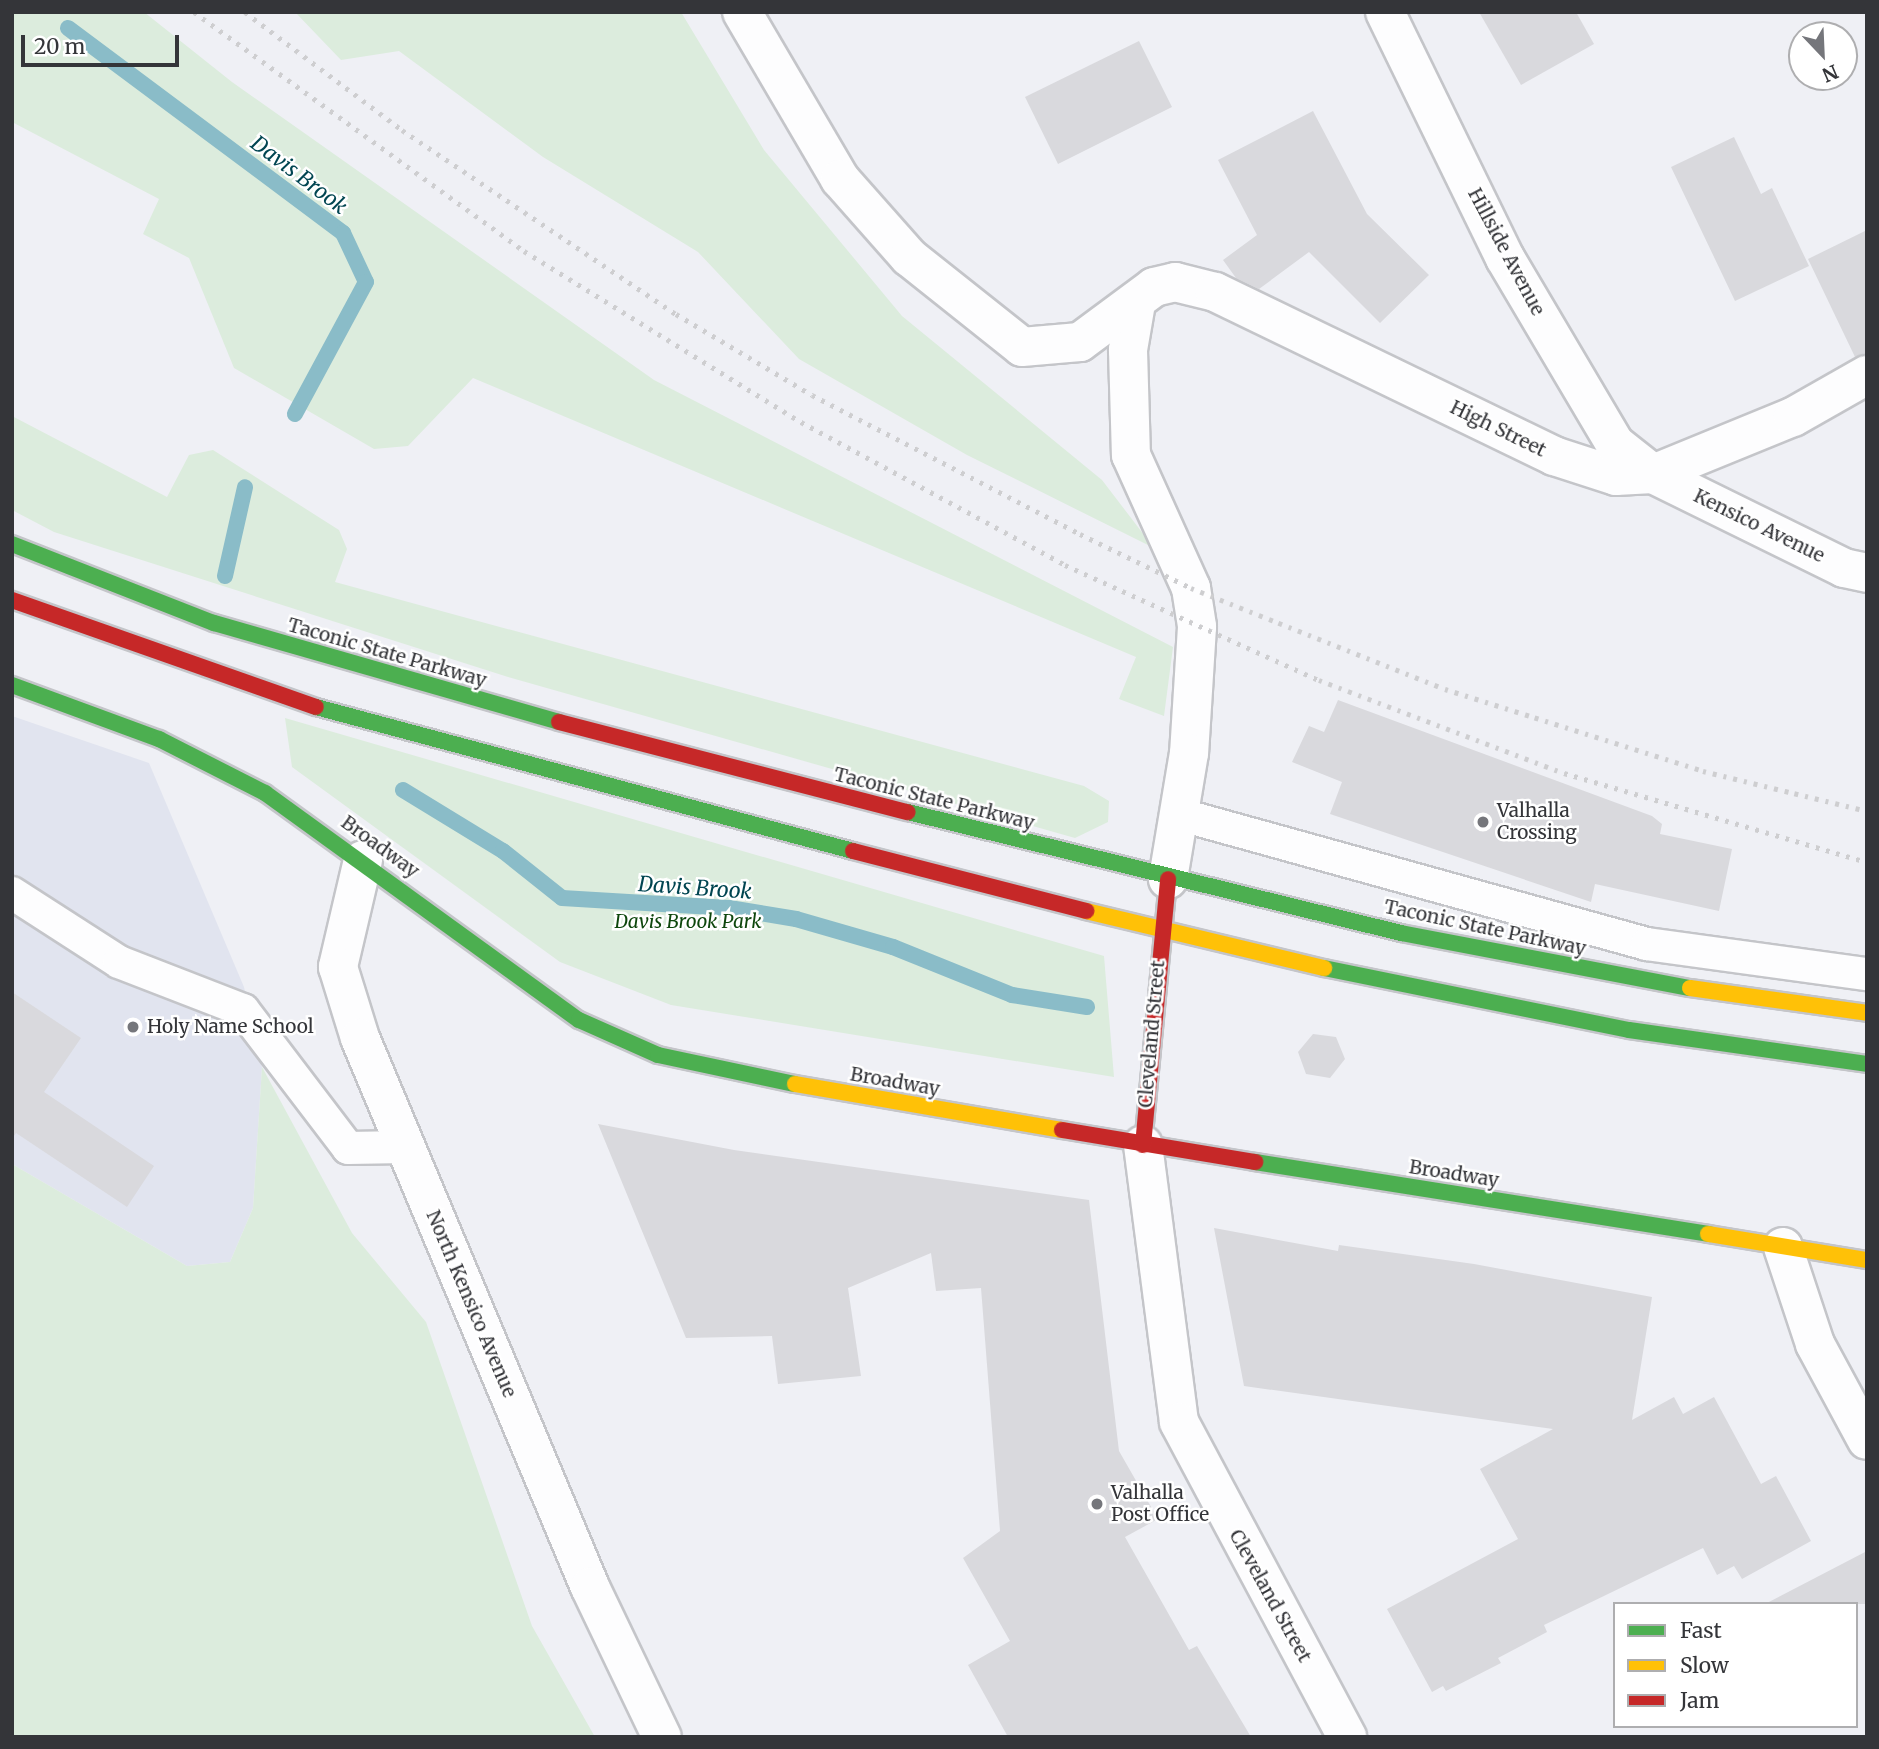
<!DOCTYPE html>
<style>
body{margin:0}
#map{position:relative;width:1879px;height:1749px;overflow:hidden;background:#eff0f5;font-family:Merriweather,serif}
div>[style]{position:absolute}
.built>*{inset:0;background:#e1e4ef}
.green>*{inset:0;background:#dcecdd}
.stream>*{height:16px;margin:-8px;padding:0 8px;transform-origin:8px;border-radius:8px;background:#8abcc8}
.building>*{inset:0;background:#d9d9dd}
.roads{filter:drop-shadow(2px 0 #c4c5c9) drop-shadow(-2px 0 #c4c5c9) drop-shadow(0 2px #c4c5c9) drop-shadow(0 -2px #c4c5c9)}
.lane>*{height:32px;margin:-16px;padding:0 16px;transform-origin:16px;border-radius:16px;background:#fdfdfe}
.street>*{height:38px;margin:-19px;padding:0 19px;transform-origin:19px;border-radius:19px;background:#fdfdfe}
.fast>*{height:16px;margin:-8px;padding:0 8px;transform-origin:8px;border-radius:8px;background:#4caf50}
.slow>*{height:16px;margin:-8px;padding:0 8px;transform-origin:8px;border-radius:8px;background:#ffc107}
.jam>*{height:16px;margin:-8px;padding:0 8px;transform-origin:8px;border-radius:8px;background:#c62828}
.rail>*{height:5px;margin-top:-2.5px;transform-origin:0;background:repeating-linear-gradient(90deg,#ceced0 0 3.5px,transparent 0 10.5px)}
.dots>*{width:19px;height:19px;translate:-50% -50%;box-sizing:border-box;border:4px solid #fff;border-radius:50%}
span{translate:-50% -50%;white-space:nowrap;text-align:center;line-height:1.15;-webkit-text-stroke:5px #fff;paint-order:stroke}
.street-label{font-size:19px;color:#343539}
.poi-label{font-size:19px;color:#343539}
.left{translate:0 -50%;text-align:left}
.park-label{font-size:19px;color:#0e470d;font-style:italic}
.water-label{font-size:21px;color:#014551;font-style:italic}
.frame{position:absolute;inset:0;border:14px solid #343539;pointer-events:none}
.legend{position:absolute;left:1613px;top:1602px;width:245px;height:126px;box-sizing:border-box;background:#fff;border:2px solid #aeaeb0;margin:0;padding:9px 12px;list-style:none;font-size:21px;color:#343539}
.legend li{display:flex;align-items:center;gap:14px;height:35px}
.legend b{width:35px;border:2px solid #aeaeb0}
.north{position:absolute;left:1788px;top:21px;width:70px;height:70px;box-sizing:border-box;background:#fff;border:2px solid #aeaeb0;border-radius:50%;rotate:157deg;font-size:19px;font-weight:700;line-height:28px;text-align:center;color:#343539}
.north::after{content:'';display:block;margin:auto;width:24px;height:32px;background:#75767b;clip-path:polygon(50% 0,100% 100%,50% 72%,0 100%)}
.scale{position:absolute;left:21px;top:35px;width:158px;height:32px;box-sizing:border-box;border:4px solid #343539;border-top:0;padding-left:9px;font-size:21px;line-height:24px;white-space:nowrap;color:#343539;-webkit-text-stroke:5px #fff;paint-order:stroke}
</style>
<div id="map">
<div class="built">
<i style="clip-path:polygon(12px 716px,149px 763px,244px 987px,262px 1067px,253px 1208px,230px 1262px,187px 1266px,12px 1164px)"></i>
</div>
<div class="green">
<i style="clip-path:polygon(12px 12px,144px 12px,232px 82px,654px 380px,1173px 647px,1164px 716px,1119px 699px,1136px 657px,473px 378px,408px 446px,374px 449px,234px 368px,189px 258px,143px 234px,159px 199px,12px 122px)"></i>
<i style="clip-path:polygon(295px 12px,681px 12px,764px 150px,902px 316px,1102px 480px,1154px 548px,967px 455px,799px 359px,698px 252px,543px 157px,399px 51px,341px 60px)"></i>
<i style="clip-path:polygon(12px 416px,167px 497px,189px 455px,213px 450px,339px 530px,347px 549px,335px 582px,1084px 786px,1109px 801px,1108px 822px,1075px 838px,508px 677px,54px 532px,12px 510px)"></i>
<i style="clip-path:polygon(285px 718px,1104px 956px,1114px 1077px,671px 1005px,560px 962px,292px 767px)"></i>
<i style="clip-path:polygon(262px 1067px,352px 1233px,426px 1322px,532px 1626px,595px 1737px,12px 1737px,12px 1164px,187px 1266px,230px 1262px,253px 1208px)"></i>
</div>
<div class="stream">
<i style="left:68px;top:28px;width:343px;rotate:36.7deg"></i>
<i style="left:343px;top:233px;width:54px;rotate:64.9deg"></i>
<i style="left:366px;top:282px;width:150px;rotate:118.3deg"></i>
<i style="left:225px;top:576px;width:91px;rotate:-77.3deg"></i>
<i style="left:403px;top:790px;width:117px;rotate:31.4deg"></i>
<i style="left:503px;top:851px;width:75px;rotate:38.5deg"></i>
<i style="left:562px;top:898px;width:167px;rotate:3.4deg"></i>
<i style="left:729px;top:908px;width:68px;rotate:9.3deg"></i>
<i style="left:796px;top:919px;width:101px;rotate:16.1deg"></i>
<i style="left:893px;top:947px;width:128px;rotate:22deg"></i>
<i style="left:1012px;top:995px;width:76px;rotate:9.1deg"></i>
</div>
<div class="building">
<i style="clip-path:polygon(1479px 12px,1576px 12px,1594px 44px,1521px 85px)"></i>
<i style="clip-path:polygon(1139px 41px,1172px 107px,1058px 164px,1025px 97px)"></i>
<i style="clip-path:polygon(1313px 111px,1367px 214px,1429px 275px,1380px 323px,1309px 252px,1259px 289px,1236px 278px,1223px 260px,1257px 235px,1218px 160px)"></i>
<i style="clip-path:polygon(1734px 137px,1761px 194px,1772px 188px,1809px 266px,1735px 301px,1671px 167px)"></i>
<i style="clip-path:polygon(1867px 230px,1867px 353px,1855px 357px,1808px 259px)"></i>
<i style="clip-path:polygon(1338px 700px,1652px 816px,1662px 824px,1660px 834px,1732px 849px,1719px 911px,1595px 884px,1591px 902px,1330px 814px,1342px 782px,1292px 762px,1309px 726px,1324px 732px)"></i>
<i style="clip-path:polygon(12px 992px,81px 1038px,44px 1092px,154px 1166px,127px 1207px,16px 1133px,12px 1139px)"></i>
<i style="clip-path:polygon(1313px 1034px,1336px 1037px,1345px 1059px,1330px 1078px,1306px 1074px,1298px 1052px)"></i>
<i style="clip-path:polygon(598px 1124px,734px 1150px,1089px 1200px,1119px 1451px,1158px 1519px,1125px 1537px,1189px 1650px,1197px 1646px,1251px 1737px,1008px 1737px,968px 1665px,1010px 1641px,963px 1558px,1000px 1531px,981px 1288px,936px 1291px,931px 1253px,848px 1288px,861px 1376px,778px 1384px,772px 1336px,686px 1338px)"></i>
<i style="clip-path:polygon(1214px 1228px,1338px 1251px,1339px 1245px,1474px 1264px,1652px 1297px,1632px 1420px,1674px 1397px,1683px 1414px,1714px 1397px,1761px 1484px,1776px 1476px,1811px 1541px,1742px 1579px,1734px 1566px,1717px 1575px,1703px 1548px,1544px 1625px,1547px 1632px,1498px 1658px,1501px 1663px,1446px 1691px,1443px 1686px,1432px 1692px,1387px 1609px,1518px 1539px,1480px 1469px,1553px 1429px,1244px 1386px)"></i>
<i style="clip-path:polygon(1867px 1551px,1867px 1604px,1765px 1604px)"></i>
</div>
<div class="roads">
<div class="lane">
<i style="left:1178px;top:814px;width:487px;rotate:15.5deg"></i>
<i style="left:1647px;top:944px;width:222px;rotate:7.8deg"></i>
<i style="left:12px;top:893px;width:127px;rotate:32.8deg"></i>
<i style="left:119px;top:962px;width:133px;rotate:21.2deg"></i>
<i style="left:243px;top:1010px;width:173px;rotate:52.7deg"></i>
<i style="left:348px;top:1148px;width:57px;rotate:-1deg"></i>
</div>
<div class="street">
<i style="left:742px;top:12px;width:194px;rotate:59.6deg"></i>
<i style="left:840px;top:179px;width:104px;rotate:48.5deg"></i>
<i style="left:909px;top:257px;width:144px;rotate:38.5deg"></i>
<i style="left:1022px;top:347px;width:58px;rotate:-4.9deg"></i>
<i style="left:1080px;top:342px;width:92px;rotate:-36.6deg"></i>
<i style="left:1154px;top:287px;width:22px;rotate:-13deg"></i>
<i style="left:1175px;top:282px;width:41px;rotate:14deg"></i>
<i style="left:1215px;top:292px;width:377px;rotate:25.8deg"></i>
<i style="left:1554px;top:456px;width:65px;rotate:17.9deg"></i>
<i style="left:1616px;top:476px;width:37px;rotate:-3deg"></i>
<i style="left:1653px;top:474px;width:151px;rotate:-22.2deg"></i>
<i style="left:1793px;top:417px;width:85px;rotate:-29.6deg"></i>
<i style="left:1385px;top:12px;width:274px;rotate:64deg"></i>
<i style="left:1505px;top:258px;width:216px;rotate:59.4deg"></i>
<i style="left:1615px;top:444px;width:48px;rotate:38.3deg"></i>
<i style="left:1653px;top:474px;width:213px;rotate:26.2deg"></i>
<i style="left:1844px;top:568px;width:24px;rotate:12deg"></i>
<i style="left:1136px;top:303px;width:48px;rotate:99.7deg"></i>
<i style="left:1128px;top:350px;width:105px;rotate:88.4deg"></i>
<i style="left:1131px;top:455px;width:146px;rotate:65.7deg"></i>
<i style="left:1191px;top:588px;width:39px;rotate:81deg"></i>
<i style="left:1197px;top:627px;width:126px;rotate:93.6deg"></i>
<i style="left:1189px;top:753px;width:128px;rotate:99.5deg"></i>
<i style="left:363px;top:860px;width:110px;rotate:103.2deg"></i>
<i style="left:338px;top:967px;width:74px;rotate:72.8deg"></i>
<i style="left:360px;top:1038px;width:595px;rotate:67.27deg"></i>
<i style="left:590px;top:1587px;width:166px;rotate:64.4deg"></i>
<i style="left:1143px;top:1145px;width:279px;rotate:82.6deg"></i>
<i style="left:1179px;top:1422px;width:357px;rotate:61.9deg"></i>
<i style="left:1783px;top:1247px;width:102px;rotate:71.7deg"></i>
<i style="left:1815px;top:1344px;width:109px;rotate:61.6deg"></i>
</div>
<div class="fast">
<i style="left:12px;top:544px;width:217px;rotate:21.4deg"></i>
<i style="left:214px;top:623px;width:359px;rotate:16deg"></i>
<i style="left:12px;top:685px;width:157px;rotate:20.2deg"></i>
<i style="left:159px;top:739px;width:119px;rotate:27deg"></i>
<i style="left:265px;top:793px;width:387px;rotate:35.9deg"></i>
<i style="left:579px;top:1020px;width:86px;rotate:23.9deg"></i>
<i style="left:658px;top:1055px;width:140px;rotate:12deg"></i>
<i style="left:316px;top:707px;width:556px;rotate:15.01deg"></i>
<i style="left:908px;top:812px;width:508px;rotate:13.79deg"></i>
<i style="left:1401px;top:933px;width:294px;rotate:10.8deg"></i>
<i style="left:1324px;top:968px;width:311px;rotate:11.5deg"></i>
<i style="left:1629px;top:1030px;width:240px;rotate:8.1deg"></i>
<i style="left:1255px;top:1162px;width:459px;rotate:9deg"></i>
</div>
<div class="slow">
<i style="left:1086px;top:911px;width:245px;rotate:13.5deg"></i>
<i style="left:1690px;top:988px;width:179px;rotate:8deg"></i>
<i style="left:795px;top:1084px;width:271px;rotate:9.8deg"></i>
<i style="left:1708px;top:1234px;width:161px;rotate:9.3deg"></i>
</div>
<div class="jam">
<i style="left:12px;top:600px;width:322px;rotate:19.4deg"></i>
<i style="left:559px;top:722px;width:360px;rotate:14.5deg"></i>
<i style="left:853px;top:851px;width:241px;rotate:14.4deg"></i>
<i style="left:1062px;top:1130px;width:196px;rotate:9.4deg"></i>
<i style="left:1143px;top:1145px;width:267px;rotate:-84.6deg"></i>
</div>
</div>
<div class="rail">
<i style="left:194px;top:12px;width:407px;rotate:35.9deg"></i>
<i style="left:524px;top:251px;width:326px;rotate:31.7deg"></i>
<i style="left:801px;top:422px;width:300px;rotate:28.4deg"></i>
<i style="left:1065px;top:565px;width:279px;rotate:24.4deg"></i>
<i style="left:1319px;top:680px;width:262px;rotate:20.8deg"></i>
<i style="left:1564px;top:773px;width:316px;rotate:16.4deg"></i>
<i style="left:245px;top:12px;width:196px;rotate:36.9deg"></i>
<i style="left:402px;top:130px;width:330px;rotate:33.9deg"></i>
<i style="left:676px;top:314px;width:158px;rotate:30.8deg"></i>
<i style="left:812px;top:395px;width:302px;rotate:27.4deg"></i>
<i style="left:1080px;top:534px;width:123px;rotate:25.9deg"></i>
<i style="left:1191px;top:588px;width:273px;rotate:21.7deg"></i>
<i style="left:1445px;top:689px;width:271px;rotate:17.6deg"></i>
<i style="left:1703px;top:771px;width:169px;rotate:13.7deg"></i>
</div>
<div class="dots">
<i style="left:1483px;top:822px;background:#75767b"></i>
<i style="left:133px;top:1027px;background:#75767b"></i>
<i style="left:1097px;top:1504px;background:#75767b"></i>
</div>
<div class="street-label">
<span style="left:1506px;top:252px;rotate:62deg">Hillside Avenue</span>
<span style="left:1498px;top:429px;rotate:26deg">High Street</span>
<span style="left:1759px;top:526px;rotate:26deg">Kensico Avenue</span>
<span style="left:387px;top:653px;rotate:16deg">Taconic State Parkway</span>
<span style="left:934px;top:799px;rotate:14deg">Taconic State Parkway</span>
<span style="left:380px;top:847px;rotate:36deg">Broadway</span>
<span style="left:1485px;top:928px;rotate:12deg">Taconic State Parkway</span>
<span style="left:1152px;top:1034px;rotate:-85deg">Cleveland Street</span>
<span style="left:895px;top:1082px;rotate:10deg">Broadway</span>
<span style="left:1454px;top:1174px;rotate:9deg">Broadway</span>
<span style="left:471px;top:1304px;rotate:67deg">North Kensico Avenue</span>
<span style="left:1270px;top:1596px;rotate:61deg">Cleveland Street</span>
</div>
<div class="poi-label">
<span class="left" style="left:1497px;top:822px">Valhalla<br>Crossing</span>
<span class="left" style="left:147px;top:1027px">Holy Name School</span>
<span class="left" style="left:1111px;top:1504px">Valhalla<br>Post Office</span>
</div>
<div class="park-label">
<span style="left:688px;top:922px">Davis Brook Park</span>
</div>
<div class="water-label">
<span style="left:299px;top:175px;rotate:37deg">Davis Brook</span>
<span style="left:695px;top:888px;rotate:4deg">Davis Brook</span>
</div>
<div class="frame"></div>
<ul class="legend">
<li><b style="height:9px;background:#4caf50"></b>Fast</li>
<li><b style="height:9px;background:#ffc107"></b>Slow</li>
<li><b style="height:9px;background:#c62828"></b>Jam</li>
</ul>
<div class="north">N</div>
<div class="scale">20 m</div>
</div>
